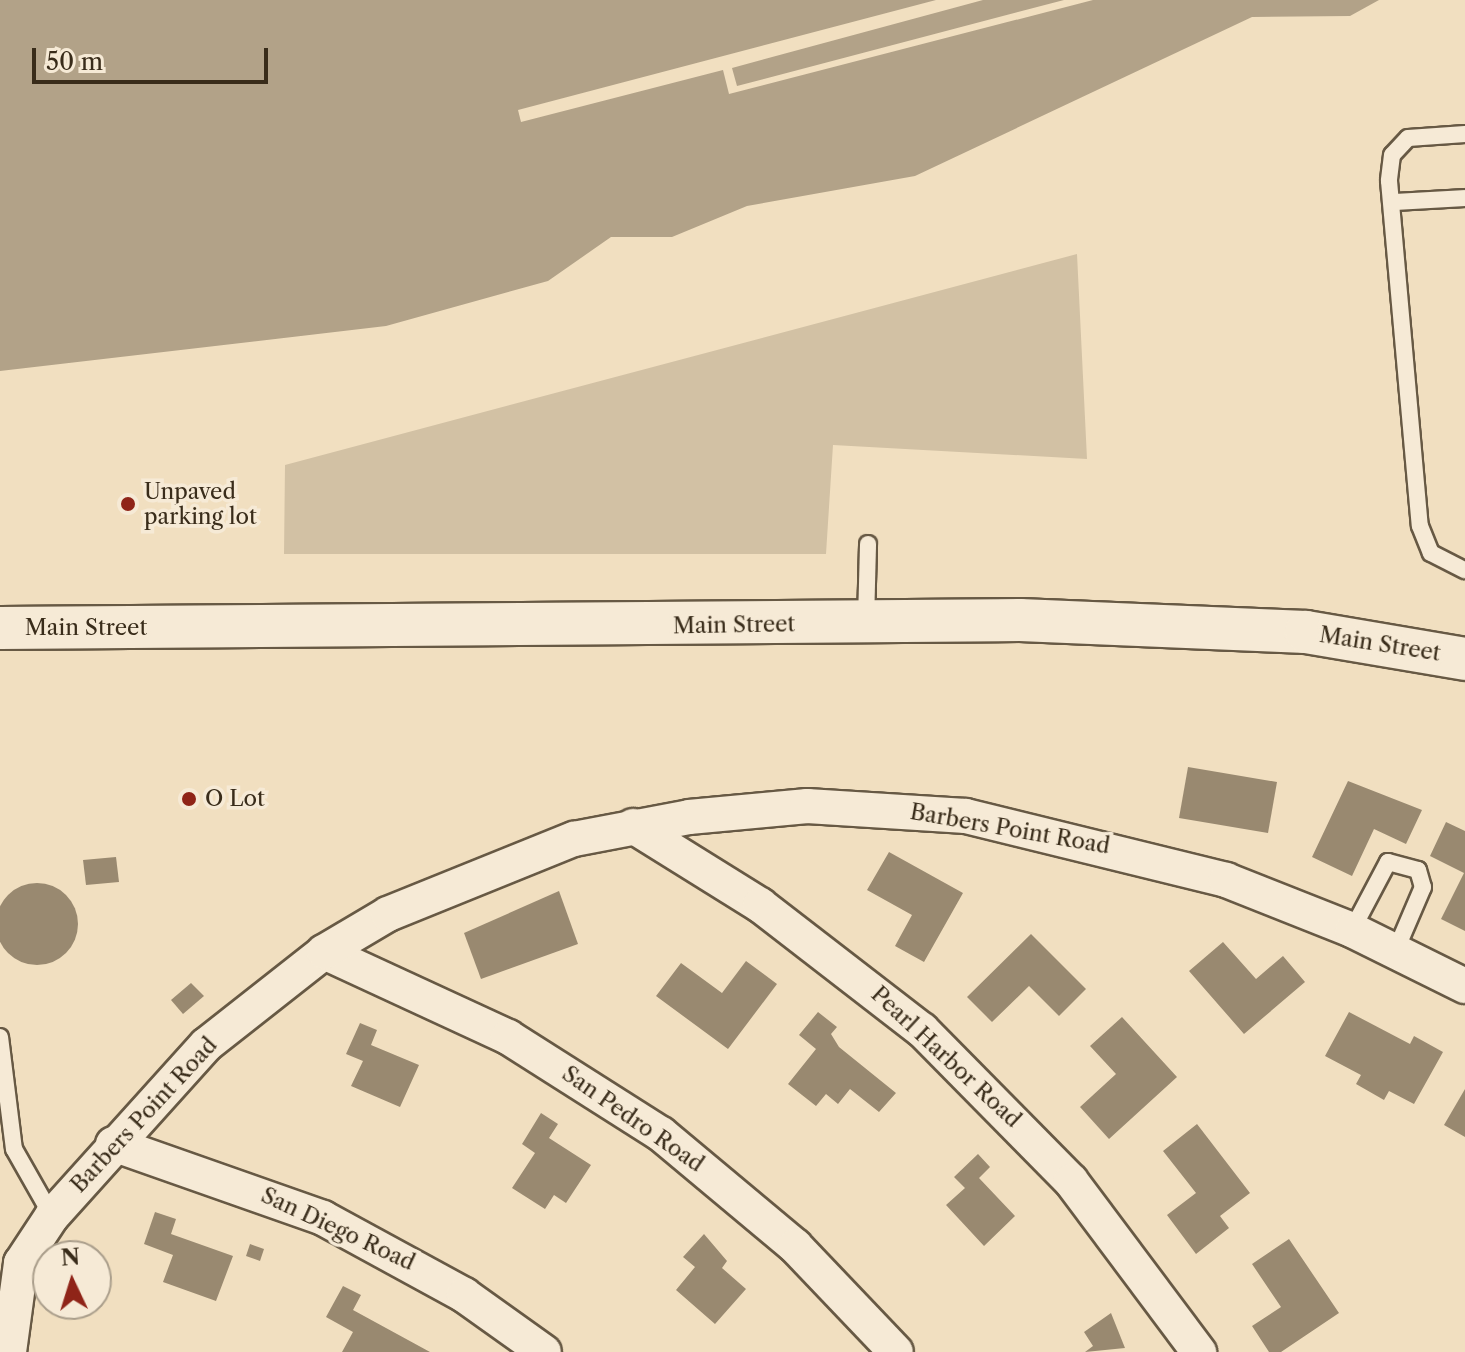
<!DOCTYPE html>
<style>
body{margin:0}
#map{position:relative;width:1465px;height:1352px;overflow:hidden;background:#f1dfc0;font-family:"Libre Caslon Text",serif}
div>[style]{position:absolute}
.green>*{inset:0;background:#d2c1a4}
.water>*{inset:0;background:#b2a288}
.pier>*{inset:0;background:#f1dfc0}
.building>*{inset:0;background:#998970}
.round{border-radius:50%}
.roads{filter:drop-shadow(2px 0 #675944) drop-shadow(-2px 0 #675944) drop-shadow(0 2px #675944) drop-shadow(0 -2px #675944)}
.service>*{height:16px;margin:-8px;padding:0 8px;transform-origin:8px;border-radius:8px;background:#f6ead6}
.minor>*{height:34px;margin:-17px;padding:0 17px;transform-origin:17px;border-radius:17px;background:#f6ead6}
.tertiary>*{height:42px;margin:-21px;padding:0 21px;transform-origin:21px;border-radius:21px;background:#f6ead6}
.dots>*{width:22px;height:22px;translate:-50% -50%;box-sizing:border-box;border:4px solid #f6ead6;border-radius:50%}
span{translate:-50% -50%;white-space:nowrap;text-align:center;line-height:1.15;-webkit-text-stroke:7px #f6ead6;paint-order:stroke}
.poi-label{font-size:22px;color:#392c1a}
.left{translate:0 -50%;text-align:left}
.street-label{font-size:22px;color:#392c1a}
.north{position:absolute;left:32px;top:1240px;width:80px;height:80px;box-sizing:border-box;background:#f6ead6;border:2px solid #aa9e8b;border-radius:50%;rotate:356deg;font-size:22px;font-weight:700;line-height:32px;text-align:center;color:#392c1a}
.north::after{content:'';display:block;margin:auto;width:28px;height:36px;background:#8f2418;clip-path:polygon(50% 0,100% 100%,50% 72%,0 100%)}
.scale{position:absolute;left:32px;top:48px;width:236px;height:36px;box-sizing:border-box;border:4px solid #392c1a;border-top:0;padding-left:10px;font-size:24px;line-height:28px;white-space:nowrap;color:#392c1a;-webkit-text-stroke:6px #f6ead6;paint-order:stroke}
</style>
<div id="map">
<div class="green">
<i style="clip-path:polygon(1077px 254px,1087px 459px,833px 445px,826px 554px,284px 554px,285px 465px)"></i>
</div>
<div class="water">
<i style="clip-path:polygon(0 0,1379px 0,1350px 16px,1252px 17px,915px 176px,747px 206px,672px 237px,611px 237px,548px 281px,386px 326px,0 371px)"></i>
</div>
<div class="pier">
<i style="clip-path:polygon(936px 0,983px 0,732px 68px,737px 86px,1064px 0,1093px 0,729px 94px,723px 70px,521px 122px,518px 110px)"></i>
</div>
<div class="building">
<i style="clip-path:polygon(1188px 767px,1277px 782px,1268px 833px,1179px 818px)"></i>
<i style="clip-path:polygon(1348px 781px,1422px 810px,1406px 844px,1374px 829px,1352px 876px,1312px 857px)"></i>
<i style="clip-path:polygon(1446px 822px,1465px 831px,1465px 931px,1441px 919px,1464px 873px,1430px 856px)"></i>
<i style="clip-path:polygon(889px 852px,963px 893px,924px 962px,895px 946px,912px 915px,867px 890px)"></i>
<i style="clip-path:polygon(116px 857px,119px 882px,86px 885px,83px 860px)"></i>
<i class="round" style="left:-4px;top:883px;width:82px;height:82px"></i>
<i style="clip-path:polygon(559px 891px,578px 944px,481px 979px,464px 933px)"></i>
<i style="clip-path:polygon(1031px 934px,1086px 989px,1059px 1016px,1029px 986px,992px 1022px,967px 997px)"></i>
<i style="clip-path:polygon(1223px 942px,1256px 979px,1283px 956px,1305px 982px,1244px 1034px,1189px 971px)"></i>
<i style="clip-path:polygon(746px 961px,777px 984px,728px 1049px,656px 996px,681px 963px,722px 993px)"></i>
<i style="clip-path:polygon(191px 983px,204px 996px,183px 1014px,171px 1000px)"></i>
<i style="clip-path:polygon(818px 1012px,837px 1027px,831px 1034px,839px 1047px,896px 1093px,879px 1112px,850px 1089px,838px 1104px,826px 1094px,816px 1106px,788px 1084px,816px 1049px,799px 1035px)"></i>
<i style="clip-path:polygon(1349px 1012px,1410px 1044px,1414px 1036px,1443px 1052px,1414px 1104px,1389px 1091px,1384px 1100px,1356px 1084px,1361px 1075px,1325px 1056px)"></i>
<i style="clip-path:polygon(1122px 1017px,1177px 1077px,1109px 1139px,1080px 1107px,1116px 1074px,1090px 1046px)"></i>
<i style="clip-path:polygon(360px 1023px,377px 1030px,371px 1045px,419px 1065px,400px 1107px,351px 1086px,363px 1061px,346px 1054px)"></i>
<i style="clip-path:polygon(1465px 1089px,1465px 1137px,1444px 1125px)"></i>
<i style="clip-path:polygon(541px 1113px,558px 1124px,549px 1138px,591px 1165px,566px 1203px,554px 1195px,545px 1209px,512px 1188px,535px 1153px,522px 1144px)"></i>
<i style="clip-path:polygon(1197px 1124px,1250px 1193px,1220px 1216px,1229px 1228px,1196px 1254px,1167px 1215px,1196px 1193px,1163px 1151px)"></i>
<i style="clip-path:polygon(978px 1154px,990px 1167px,979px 1178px,1015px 1216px,984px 1246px,946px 1205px,965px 1188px,954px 1177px)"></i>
<i style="clip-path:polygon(155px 1212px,176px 1219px,171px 1234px,233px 1256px,216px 1301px,163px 1282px,173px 1255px,144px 1244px)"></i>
<i style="clip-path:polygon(704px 1234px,727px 1261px,722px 1268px,746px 1289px,715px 1324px,676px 1290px,695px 1267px,683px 1257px)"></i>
<i style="clip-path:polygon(1289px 1239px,1339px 1313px,1281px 1352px,1269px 1352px,1252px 1326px,1281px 1307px,1252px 1264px)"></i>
<i style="clip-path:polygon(250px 1244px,264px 1249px,260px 1261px,246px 1256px)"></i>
<i style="clip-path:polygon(343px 1286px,361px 1295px,353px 1310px,430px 1352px,342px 1352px,353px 1332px,326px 1317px)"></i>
<i style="clip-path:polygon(1111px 1313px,1125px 1348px,1085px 1352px,1093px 1346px,1084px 1332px)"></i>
</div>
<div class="roads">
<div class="service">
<i style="left:1465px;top:134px;width:57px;rotate:176deg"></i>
<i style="left:1408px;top:138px;width:23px;rotate:133deg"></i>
<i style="left:1392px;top:155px;width:26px;rotate:97deg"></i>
<i style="left:1389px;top:181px;width:346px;rotate:84.9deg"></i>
<i style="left:1420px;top:526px;width:29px;rotate:68deg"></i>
<i style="left:1431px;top:553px;width:38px;rotate:27deg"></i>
<i style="left:1394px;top:202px;width:71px;rotate:-3.2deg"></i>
<i style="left:866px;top:622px;width:78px;rotate:-88.5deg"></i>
<i style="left:1352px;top:930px;width:77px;rotate:-62.1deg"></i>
<i style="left:1388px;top:862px;width:31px;rotate:15deg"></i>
<i style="left:1418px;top:870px;width:18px;rotate:74deg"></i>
<i style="left:1423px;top:887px;width:69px;rotate:113.2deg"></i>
<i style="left:0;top:1037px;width:113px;rotate:82.9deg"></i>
<i style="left:14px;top:1149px;width:77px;rotate:60.4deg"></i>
</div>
<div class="minor">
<i style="left:633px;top:826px;width:150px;rotate:31.9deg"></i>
<i style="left:760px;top:905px;width:205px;rotate:37.7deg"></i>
<i style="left:922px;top:1030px;width:212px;rotate:45.4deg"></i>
<i style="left:1071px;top:1181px;width:214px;rotate:53.2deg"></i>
<i style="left:324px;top:952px;width:203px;rotate:24.8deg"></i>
<i style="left:508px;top:1037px;width:181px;rotate:32.4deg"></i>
<i style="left:661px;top:1134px;width:175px;rotate:39.9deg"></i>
<i style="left:795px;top:1246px;width:146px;rotate:46.4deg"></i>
<i style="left:113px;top:1144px;width:223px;rotate:19.4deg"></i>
<i style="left:323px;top:1218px;width:161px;rotate:28.6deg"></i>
<i style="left:464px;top:1295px;width:98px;rotate:35.5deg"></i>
<i style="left:9px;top:1352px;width:90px;rotate:-82.3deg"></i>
<i style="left:21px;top:1263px;width:56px;rotate:-56.6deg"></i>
<i style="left:52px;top:1216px;width:230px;rotate:-48deg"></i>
<i style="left:206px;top:1045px;width:150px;rotate:-38.2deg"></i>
<i style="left:324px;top:952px;width:74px;rotate:-30.7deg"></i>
<i style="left:388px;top:914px;width:201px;rotate:-22deg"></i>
<i style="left:574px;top:839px;width:117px;rotate:-10.8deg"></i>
<i style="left:689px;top:817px;width:119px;rotate:-5.3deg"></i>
<i style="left:807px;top:806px;width:159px;rotate:3.6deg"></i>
<i style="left:966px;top:816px;width:268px;rotate:13.8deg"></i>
<i style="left:1226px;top:880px;width:136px;rotate:21.6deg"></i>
<i style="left:1352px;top:930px;width:126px;rotate:26.4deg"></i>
</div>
<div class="tertiary">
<i style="left:0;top:628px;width:1020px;rotate:-0.45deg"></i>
<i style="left:1020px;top:620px;width:286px;rotate:2.4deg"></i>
<i style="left:1306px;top:632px;width:161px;rotate:9.6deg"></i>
</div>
</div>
<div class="dots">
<i style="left:128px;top:504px;background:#8f2418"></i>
<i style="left:189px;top:799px;background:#8f2418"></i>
</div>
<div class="poi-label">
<span class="left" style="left:144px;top:504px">Unpaved<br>parking lot</span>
<span class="left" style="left:205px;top:799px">O Lot</span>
</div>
<div class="street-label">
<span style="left:734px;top:625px;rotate:-1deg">Main Street</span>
<span style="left:86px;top:628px">Main Street</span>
<span style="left:1380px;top:644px;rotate:9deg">Main Street</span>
<span style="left:1010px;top:829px;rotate:10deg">Barbers Point Road</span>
<span style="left:946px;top:1057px;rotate:43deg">Pearl Harbor Road</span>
<span style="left:144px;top:1115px;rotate:-47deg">Barbers Point Road</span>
<span style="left:633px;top:1119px;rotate:35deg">San Pedro Road</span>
<span style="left:338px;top:1229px;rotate:25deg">San Diego Road</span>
</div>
<div class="north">N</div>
<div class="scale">50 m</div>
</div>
